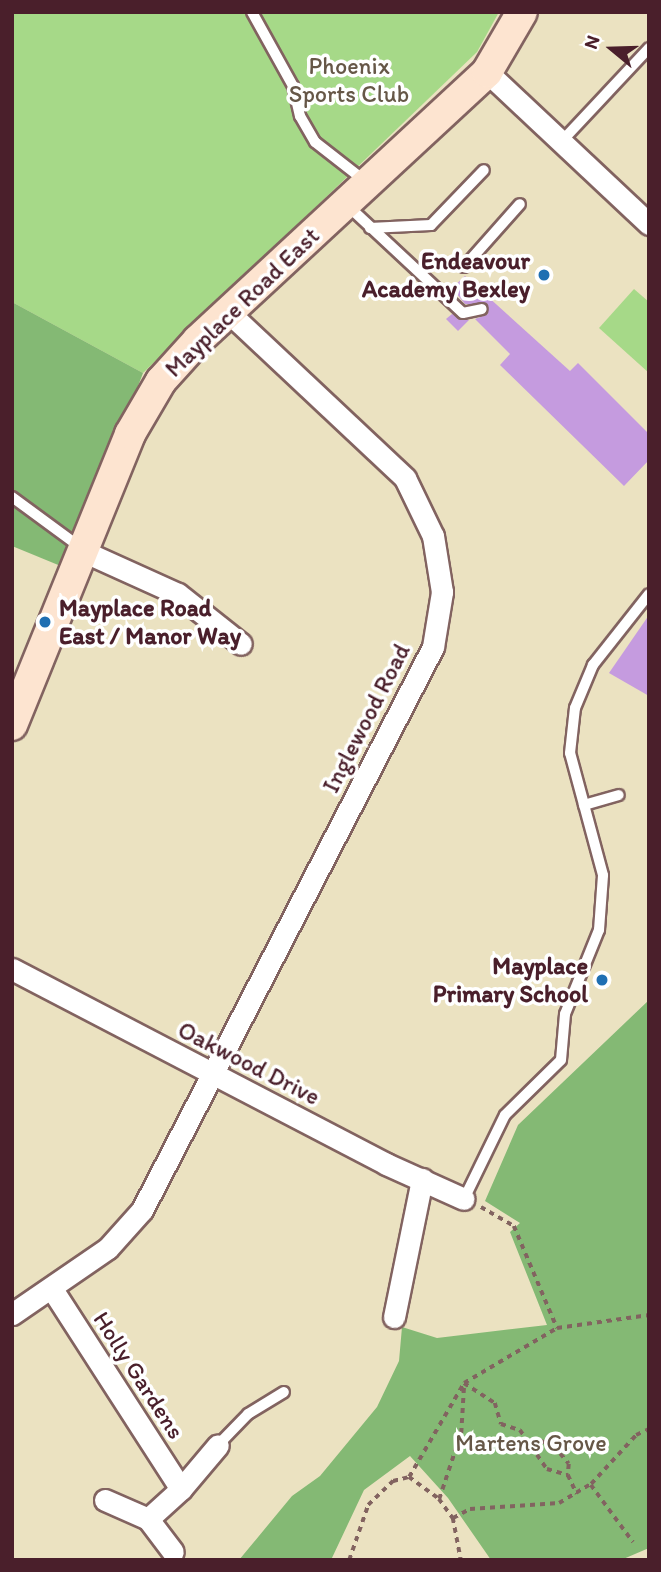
<!DOCTYPE html>
<style>
body{margin:0}
#map{position:relative;width:661px;height:1572px;overflow:hidden;background:#ebe2c1;font-family:Itim,sans-serif}
div>[style]{position:absolute}
.green>*{inset:0;background:#a6d988}
.forest>*{inset:0;background:#84b974}
.building>*{inset:0;background:#c59bdf}
.path>*{height:3.5px;margin-top:-1.75px;transform-origin:0;background:repeating-linear-gradient(90deg,#826360 0 5px,transparent 0 10px)}
.roads{filter:drop-shadow(2px 0 #826360) drop-shadow(-2px 0 #826360) drop-shadow(0 2px #826360) drop-shadow(0 -2px #826360)}
.lane>*{height:10px;margin:-5px;padding:0 5px;transform-origin:5px;border-radius:5px;background:#fff}
.street>*{height:21px;margin:-10.5px;padding:0 10.5px;transform-origin:10.5px;border-radius:10.5px;background:#fff}
.secondary>*{height:30px;margin:-15px;padding:0 15px;transform-origin:15px;border-radius:15px;background:#fde4d0}
.dots>*{width:19px;height:19px;translate:-50% -50%;box-sizing:border-box;border:4px solid #fff;border-radius:50%}
span{translate:-50% -50%;white-space:nowrap;text-align:center;line-height:1.15;-webkit-text-stroke:7px #fff;paint-order:stroke}
.park-label{font-size:24px;color:#665747}
.poi-label{font-size:24px;color:#4a1f2b;font-weight:700}
.right{translate:-100% -50%;text-align:right}
.left{translate:0 -50%;text-align:left}
.street-label{font-size:24px;color:#4a1f2b}
.frame{position:absolute;inset:0;border:14px solid #4a1f2b;pointer-events:none}
.north{position:absolute;left:577px;top:14px;width:70px;height:70px;-webkit-text-stroke:5px #fff;paint-order:stroke;rotate:289deg;font-size:19px;font-weight:700;line-height:28px;text-align:center;color:#4a1f2b}
.north::after{content:'';display:block;margin:auto;width:24px;height:32px;background:#4a1f2b;clip-path:polygon(50% 0,100% 100%,50% 72%,0 100%)}
</style>
<div id="map">
<div class="green">
<i style="clip-path:polygon(12px 12px,499px 12px,477px 52px,143px 373px,12px 302px)"></i>
<i style="clip-path:polygon(634px 289px,649px 302px,649px 373px,599px 328px)"></i>
</div>
<div class="forest">
<i style="clip-path:polygon(12px 302px,143px 373px,68px 569px,12px 546px)"></i>
<i style="clip-path:polygon(649px 1000px,649px 1548px,621px 1560px,491px 1560px,448px 1498px,410px 1456px,364px 1490px,331px 1560px,239px 1560px,292px 1496px,320px 1476px,377px 1407px,399px 1361px,402px 1327px,437px 1338px,547px 1325px,510px 1232px,520px 1223px,485px 1201px,518px 1125px)"></i>
</div>
<div class="building">
<i style="clip-path:polygon(465px 276px,570px 371px,578px 363px,649px 434px,649px 460px,624px 486px,500px 365px,510px 354px,475px 319px,488px 314px,488px 304px,465px 304px,452px 288px)"></i>
<i style="clip-path:polygon(452px 314px,469px 320px,458px 331px,446px 319px)"></i>
<i style="clip-path:polygon(649px 615px,649px 696px,609px 673px)"></i>
</div>
<div class="path">
<i style="left:481px;top:1207px;width:38px;rotate:30deg"></i>
<i style="left:514px;top:1226px;width:111px;rotate:67.1deg"></i>
<i style="left:535px;top:1451px;width:12px;rotate:-59deg"></i>
<i style="left:541px;top:1441px;width:14px;rotate:21deg"></i>
<i style="left:554px;top:1446px;width:23px;rotate:50deg"></i>
<i style="left:569px;top:1464px;width:11px;rotate:95deg"></i>
<i style="left:568px;top:1475px;width:21px;rotate:65deg"></i>
<i style="left:409px;top:1477px;width:37px;rotate:36deg"></i>
<i style="left:439px;top:1499px;width:24px;rotate:54deg"></i>
<i style="left:453px;top:1518px;width:43px;rotate:79.2deg"></i>
<i style="left:591px;top:1485px;width:71px;rotate:53.6deg"></i>
<i style="left:439px;top:1499px;width:70px;rotate:-71.6deg"></i>
<i style="left:461px;top:1433px;width:50px;rotate:-86.6deg"></i>
<i style="left:464px;top:1383px;width:37px;rotate:33deg"></i>
<i style="left:495px;top:1403px;width:22px;rotate:74deg"></i>
<i style="left:501px;top:1424px;width:20px;rotate:18deg"></i>
<i style="left:520px;top:1430px;width:47px;rotate:55.3deg"></i>
<i style="left:547px;top:1469px;width:22px;rotate:16deg"></i>
<i style="left:453px;top:1518px;width:19px;rotate:-28deg"></i>
<i style="left:470px;top:1509px;width:89px;rotate:-3.9deg"></i>
<i style="left:559px;top:1503px;width:37px;rotate:-31deg"></i>
<i style="left:591px;top:1484px;width:67px;rotate:-47.4deg"></i>
<i style="left:636px;top:1435px;width:14px;rotate:-25deg"></i>
<i style="left:349px;top:1560px;width:58px;rotate:-70.9deg"></i>
<i style="left:368px;top:1505px;width:35px;rotate:-44deg"></i>
<i style="left:393px;top:1481px;width:16px;rotate:-14deg"></i>
<i style="left:409px;top:1477px;width:109px;rotate:-59.7deg"></i>
<i style="left:464px;top:1383px;width:108px;rotate:-30.6deg"></i>
<i style="left:557px;top:1328px;width:93px;rotate:-8deg"></i>
</div>
<div class="roads">
<div class="lane">
<i style="left:252px;top:12px;width:85px;rotate:61deg"></i>
<i style="left:293px;top:86px;width:31px;rotate:77deg"></i>
<i style="left:300px;top:116px;width:30px;rotate:60deg"></i>
<i style="left:315px;top:142px;width:63px;rotate:38deg"></i>
<i style="left:562px;top:141px;width:127px;rotate:-46.9deg"></i>
<i style="left:347px;top:205px;width:158px;rotate:43deg"></i>
<i style="left:463px;top:313px;width:19px;rotate:-12deg"></i>
<i style="left:370px;top:228px;width:61px;rotate:-2.8deg"></i>
<i style="left:431px;top:225px;width:76px;rotate:-46.1deg"></i>
<i style="left:464px;top:267px;width:84px;rotate:-48.4deg"></i>
<i style="left:12px;top:497px;width:84px;rotate:36.3deg"></i>
<i style="left:584px;top:805px;width:36px;rotate:-16deg"></i>
<i style="left:464px;top:1199px;width:93px;rotate:-64deg"></i>
<i style="left:505px;top:1115px;width:78px;rotate:-44.5deg"></i>
<i style="left:561px;top:1060px;width:46px;rotate:-85deg"></i>
<i style="left:565px;top:1014px;width:91px;rotate:-68deg"></i>
<i style="left:599px;top:930px;width:55px;rotate:-85.8deg"></i>
<i style="left:603px;top:875px;width:126px;rotate:-105.1deg"></i>
<i style="left:570px;top:753px;width:45px;rotate:-83.7deg"></i>
<i style="left:575px;top:708px;width:47px;rotate:-67.3deg"></i>
<i style="left:593px;top:665px;width:90px;rotate:-51.7deg"></i>
<i style="left:218px;top:1445px;width:43px;rotate:-45.9deg"></i>
<i style="left:248px;top:1414px;width:42px;rotate:-31.4deg"></i>
</div>
<div class="street">
<i style="left:487px;top:72px;width:222px;rotate:43.2deg"></i>
<i style="left:85px;top:552px;width:102px;rotate:24.3deg"></i>
<i style="left:178px;top:594px;width:80px;rotate:38.4deg"></i>
<i style="left:12px;top:969px;width:422px;rotate:27.5deg"></i>
<i style="left:386px;top:1164px;width:85px;rotate:24.2deg"></i>
<i style="left:52px;top:1289px;width:238px;rotate:57.2deg"></i>
<i style="left:12px;top:1314px;width:116px;rotate:-34.5deg"></i>
<i style="left:108px;top:1248px;width:51px;rotate:-48.2deg"></i>
<i style="left:142px;top:1210px;width:634px;rotate:-62.67deg"></i>
<i style="left:433px;top:647px;width:56px;rotate:-80.7deg"></i>
<i style="left:442px;top:592px;width:57px;rotate:-99.1deg"></i>
<i style="left:433px;top:536px;width:64px;rotate:-115.8deg"></i>
<i style="left:405px;top:478px;width:241px;rotate:-136.8deg"></i>
<i style="left:394px;top:1317px;width:141px;rotate:-78.5deg"></i>
<i style="left:105px;top:1500px;width:47px;rotate:23.8deg"></i>
<i style="left:148px;top:1519px;width:45px;rotate:-42.3deg"></i>
<i style="left:181px;top:1489px;width:57px;rotate:-49.9deg"></i>
<i style="left:148px;top:1519px;width:41px;rotate:52.9deg"></i>
</div>
<div class="secondary">
<i style="left:12px;top:725px;width:314px;rotate:-67.9deg"></i>
<i style="left:130px;top:434px;width:61px;rotate:-59.7deg"></i>
<i style="left:161px;top:381px;width:55px;rotate:-47.9deg"></i>
<i style="left:198px;top:340px;width:394px;rotate:-42.8deg"></i>
<i style="left:487px;top:72px;width:69px;rotate:-59.7deg"></i>
</div>
</div>
<div class="dots">
<i style="left:544px;top:275px;background:#1f6fb2"></i>
<i style="left:45px;top:622px;background:#1f6fb2"></i>
<i style="left:602px;top:980px;background:#1f6fb2"></i>
</div>
<div class="park-label">
<span style="left:349px;top:80px">Phoenix<br>Sports Club</span>
<span style="left:531px;top:1443px">Martens Grove</span>
</div>
<div class="poi-label">
<span class="right" style="left:530px;top:275px">Endeavour<br>Academy Bexley</span>
<span class="left" style="left:59px;top:622px">Mayplace Road<br>East / Manor Way</span>
<span class="right" style="left:588px;top:980px">Mayplace<br>Primary School</span>
</div>
<div class="street-label">
<span style="left:242px;top:302px;rotate:-44deg">Mayplace Road East</span>
<span style="left:366px;top:718px;rotate:-63deg">Inglewood Road</span>
<span style="left:249px;top:1063px;rotate:27deg">Oakwood Drive</span>
<span style="left:139px;top:1375px;rotate:57deg">Holly Gardens</span>
</div>
<div class="frame"></div>
<div class="north">N</div>
</div>
